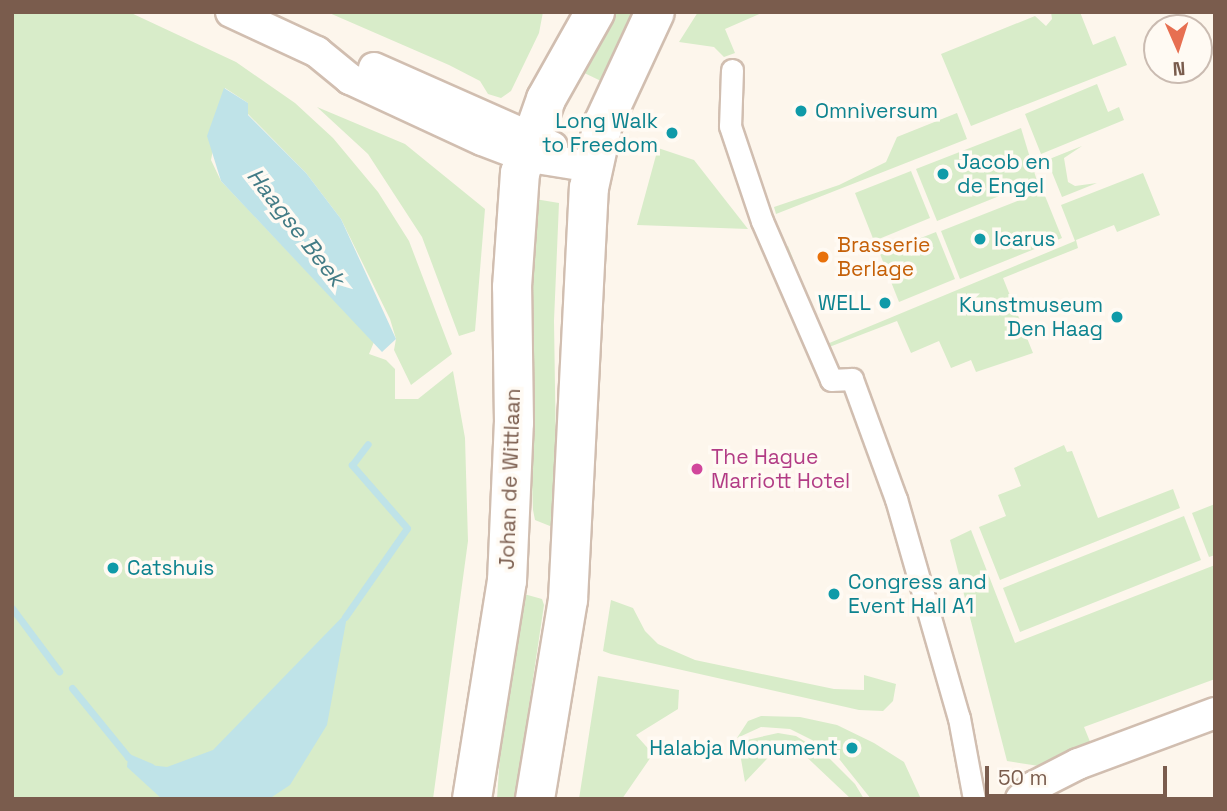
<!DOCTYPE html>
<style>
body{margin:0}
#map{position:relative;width:1227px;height:811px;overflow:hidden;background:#fdf6ec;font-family:"Space Grotesk",sans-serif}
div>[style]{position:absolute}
.green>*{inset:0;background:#d8ecc9}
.water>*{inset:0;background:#bfe3e8}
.stream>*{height:7px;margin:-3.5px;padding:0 3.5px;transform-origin:3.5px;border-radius:3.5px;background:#bfe3e8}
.roads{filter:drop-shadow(2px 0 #d1beb0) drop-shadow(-2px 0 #d1beb0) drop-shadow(0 2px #d1beb0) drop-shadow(0 -2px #d1beb0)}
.pedestrian>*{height:21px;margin:-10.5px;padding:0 10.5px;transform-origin:10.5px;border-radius:10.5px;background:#fff}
.minor>*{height:30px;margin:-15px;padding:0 15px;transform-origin:15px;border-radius:15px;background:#fff}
.secondary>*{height:38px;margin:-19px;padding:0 19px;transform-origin:19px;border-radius:19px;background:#fff}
.dots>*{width:19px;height:19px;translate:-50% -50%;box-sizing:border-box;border:4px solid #fffaf3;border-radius:50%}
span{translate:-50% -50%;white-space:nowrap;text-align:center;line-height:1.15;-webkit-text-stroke:7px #fffaf3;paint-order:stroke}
.culture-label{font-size:21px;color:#0d838f}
.left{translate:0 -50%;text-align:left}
.right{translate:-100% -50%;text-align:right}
.food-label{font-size:21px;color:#c56008}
.hotel-label{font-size:21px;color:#b23c85}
.street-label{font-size:21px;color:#7a5c4d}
.water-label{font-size:23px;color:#437c86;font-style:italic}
.frame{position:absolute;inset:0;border:14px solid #7a5c4d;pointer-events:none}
.north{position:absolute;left:1143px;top:14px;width:70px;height:70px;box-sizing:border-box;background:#fffaf3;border:2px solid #cabbb1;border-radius:50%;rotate:177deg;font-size:19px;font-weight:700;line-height:28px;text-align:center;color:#7a5c4d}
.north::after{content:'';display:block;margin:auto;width:24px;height:32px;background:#e76f51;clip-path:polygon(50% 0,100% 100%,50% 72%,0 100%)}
.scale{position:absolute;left:985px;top:766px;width:182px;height:32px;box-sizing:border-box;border:4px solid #7a5c4d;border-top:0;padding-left:9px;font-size:21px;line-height:24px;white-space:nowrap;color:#7a5c4d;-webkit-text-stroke:5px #fffaf3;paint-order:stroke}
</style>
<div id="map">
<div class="green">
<i style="clip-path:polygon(12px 12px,129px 12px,236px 62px,295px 103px,333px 138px,378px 192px,409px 241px,452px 354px,411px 385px,394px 350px,396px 339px,390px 319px,341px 219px,306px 173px,248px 114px,248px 103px,225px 88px,211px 160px,221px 181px,374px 342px,369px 354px,386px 360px,395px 369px,395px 399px,418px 399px,453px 371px,465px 438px,468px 541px,433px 799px,12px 799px)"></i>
<i style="clip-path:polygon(327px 12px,543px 12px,539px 33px,511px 91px,501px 98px,488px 94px,480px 81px,449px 65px)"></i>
<i style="clip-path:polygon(607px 12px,637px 12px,601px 81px,576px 69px)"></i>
<i style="clip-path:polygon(698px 12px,764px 12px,725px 29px,735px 53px,724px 57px,714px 47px,679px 42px)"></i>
<i style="clip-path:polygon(1051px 12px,1080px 12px,1093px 45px,1115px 36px,1127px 65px,971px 126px,941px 54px,1035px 16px,1046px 26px,1052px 19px)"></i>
<i style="clip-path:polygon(1097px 84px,1108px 112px,1119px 107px,1124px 120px,1041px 154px,1025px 114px)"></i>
<i style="clip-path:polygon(317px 107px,405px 144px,485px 209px,475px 331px,459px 336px,422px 237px,368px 154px)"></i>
<i style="clip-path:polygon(957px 113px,967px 139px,776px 214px,774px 207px,839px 185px,886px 162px,897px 137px)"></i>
<i style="clip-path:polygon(1021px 128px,1037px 181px,937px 221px,916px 169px)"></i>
<i style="clip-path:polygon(1082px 146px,1064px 158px,1068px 182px,1075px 186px,1097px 183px,1062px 197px,1047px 160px)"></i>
<i style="clip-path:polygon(658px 148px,694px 160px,748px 229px,637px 225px)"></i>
<i style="clip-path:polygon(911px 171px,930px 218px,874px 241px,855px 193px)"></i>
<i style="clip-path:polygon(1143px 173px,1160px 215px,1117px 232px,1114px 225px,1076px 240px,1078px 248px,1003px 278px,1033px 353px,976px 372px,971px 360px,951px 368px,939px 341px,911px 353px,897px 321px,824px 349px,783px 248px,788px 246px,827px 344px,1075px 241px,1061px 205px)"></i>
<i style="clip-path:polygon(1043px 191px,1062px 238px,960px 279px,941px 231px)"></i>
<i style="clip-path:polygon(535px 199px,559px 203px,554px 321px,557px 520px,550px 526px,535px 520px,533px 510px,527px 356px)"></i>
<i style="clip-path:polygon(936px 232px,955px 279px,899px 302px,880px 254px)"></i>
<i style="clip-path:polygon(1064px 445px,1067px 452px,1072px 451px,1098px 518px,1173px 489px,1180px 508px,1000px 580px,979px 527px,1006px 516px,998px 495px,1021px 486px,1014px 468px)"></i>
<i style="clip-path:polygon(1215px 504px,1215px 555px,1209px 557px,1192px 513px)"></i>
<i style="clip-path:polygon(1184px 516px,1201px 560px,1020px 632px,1003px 588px)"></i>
<i style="clip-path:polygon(971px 530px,1015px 643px,1215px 565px,1215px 679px,1084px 727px,1091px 744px,1039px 766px,1007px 761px,950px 540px)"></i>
<i style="clip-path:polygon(524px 594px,542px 599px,544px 605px,527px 719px,527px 781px,523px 799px,497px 799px,504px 695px)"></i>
<i style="clip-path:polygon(611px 600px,633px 608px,645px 631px,658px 644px,695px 660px,834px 689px,864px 690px,864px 675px,896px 684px,893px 701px,883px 711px,859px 710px,611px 654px,603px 651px)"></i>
<i style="clip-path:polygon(598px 676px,679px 690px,678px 709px,636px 735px,653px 754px,622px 799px,579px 799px)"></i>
<i style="clip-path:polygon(761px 716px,800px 717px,837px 725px,874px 743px,904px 762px,921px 799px,871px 799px,832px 750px,790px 729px,761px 727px,737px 738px,748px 721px)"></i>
<i style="clip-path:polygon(778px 733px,796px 736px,825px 754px,855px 784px,864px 799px,851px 799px,796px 747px,791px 751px,782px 743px,745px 782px,738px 742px)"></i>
</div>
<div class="water">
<i style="clip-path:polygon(224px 88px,248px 103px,248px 115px,306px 173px,341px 219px,396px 339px,382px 352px,221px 181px,207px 136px)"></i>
<i style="clip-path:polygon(348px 611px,327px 725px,290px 785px,269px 799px,162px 799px,127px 767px,128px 757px,140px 764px,167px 767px,213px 750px)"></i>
</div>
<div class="stream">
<i style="left:12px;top:608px;width:79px;rotate:53.3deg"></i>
<i style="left:345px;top:617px;width:108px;rotate:-55.1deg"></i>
<i style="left:407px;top:528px;width:84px;rotate:-131.1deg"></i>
<i style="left:352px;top:465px;width:26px;rotate:-53deg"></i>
<i style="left:72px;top:688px;width:89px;rotate:50.9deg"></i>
<i style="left:128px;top:757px;width:25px;rotate:23deg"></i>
</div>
<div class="roads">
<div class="pedestrian">
<i style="left:732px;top:70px;width:56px;rotate:92deg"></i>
<i style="left:730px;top:126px;width:100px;rotate:71.4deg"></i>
<i style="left:762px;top:221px;width:173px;rotate:66.5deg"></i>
<i style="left:831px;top:380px;width:21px;rotate:-3deg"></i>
<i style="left:852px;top:379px;width:128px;rotate:69.9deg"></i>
<i style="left:896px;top:499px;width:228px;rotate:74deg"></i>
<i style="left:959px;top:718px;width:82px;rotate:79.5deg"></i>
</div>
<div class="minor">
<i style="left:231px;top:12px;width:95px;rotate:24.9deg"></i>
<i style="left:317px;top:52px;width:43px;rotate:39.3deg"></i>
<i style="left:350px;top:79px;width:145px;rotate:24.8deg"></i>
<i style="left:482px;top:140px;width:45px;rotate:20.9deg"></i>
<i style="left:524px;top:156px;width:69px;rotate:9.2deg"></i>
<i style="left:374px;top:68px;width:195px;rotate:23.9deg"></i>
<i style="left:1021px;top:799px;width:19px;rotate:-43deg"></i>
<i style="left:1035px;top:786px;width:48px;rotate:-27.1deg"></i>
<i style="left:1078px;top:764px;width:146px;rotate:-20.4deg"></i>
</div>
<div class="secondary">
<i style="left:472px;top:799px;width:221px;rotate:-80.9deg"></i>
<i style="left:507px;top:581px;width:158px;rotate:-87.5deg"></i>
<i style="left:514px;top:423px;width:136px;rotate:-90.8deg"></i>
<i style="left:512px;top:287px;width:114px;rotate:-86deg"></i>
<i style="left:520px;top:173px;width:78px;rotate:-70.6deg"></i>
<i style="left:546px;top:99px;width:100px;rotate:-60.6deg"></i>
<i style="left:535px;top:799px;width:202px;rotate:-80.6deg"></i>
<i style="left:568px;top:600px;width:413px;rotate:-87.1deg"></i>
<i style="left:589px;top:188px;width:66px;rotate:-77.7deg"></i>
<i style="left:603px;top:124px;width:123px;rotate:-65.1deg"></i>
</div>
</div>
<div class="dots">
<i style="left:801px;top:111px;background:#0f9aa8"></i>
<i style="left:672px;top:133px;background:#0f9aa8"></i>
<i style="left:943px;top:174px;background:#0f9aa8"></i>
<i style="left:980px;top:239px;background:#0f9aa8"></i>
<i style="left:823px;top:257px;background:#e8710a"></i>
<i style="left:885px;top:303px;background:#0f9aa8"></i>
<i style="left:1117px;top:317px;background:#0f9aa8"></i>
<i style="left:697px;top:469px;background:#d1479c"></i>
<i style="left:113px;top:568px;background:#0f9aa8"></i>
<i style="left:834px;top:594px;background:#0f9aa8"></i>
<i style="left:852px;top:748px;background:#0f9aa8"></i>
</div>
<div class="culture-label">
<span class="left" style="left:815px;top:111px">Omniversum</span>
<span class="right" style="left:658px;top:133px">Long Walk<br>to Freedom</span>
<span class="left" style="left:957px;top:174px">Jacob en<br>de Engel</span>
<span class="left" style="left:994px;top:239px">Icarus</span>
<span class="right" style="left:871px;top:303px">WELL</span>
<span class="right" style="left:1103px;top:317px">Kunstmuseum<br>Den Haag</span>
<span class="left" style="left:127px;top:568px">Catshuis</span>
<span class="left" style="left:848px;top:594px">Congress and<br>Event Hall A1</span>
<span class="right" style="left:838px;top:748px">Halabja Monument</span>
</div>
<div class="food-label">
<span class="left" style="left:837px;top:257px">Brasserie<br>Berlage</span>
</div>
<div class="hotel-label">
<span class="left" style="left:711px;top:469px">The Hague<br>Marriott Hotel</span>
</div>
<div class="street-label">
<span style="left:510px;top:479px;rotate:-88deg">Johan de Wittlaan</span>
</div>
<div class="water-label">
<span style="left:296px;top:227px;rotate:52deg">Haagse Beek</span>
</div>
<div class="frame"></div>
<div class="north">N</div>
<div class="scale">50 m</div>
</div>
